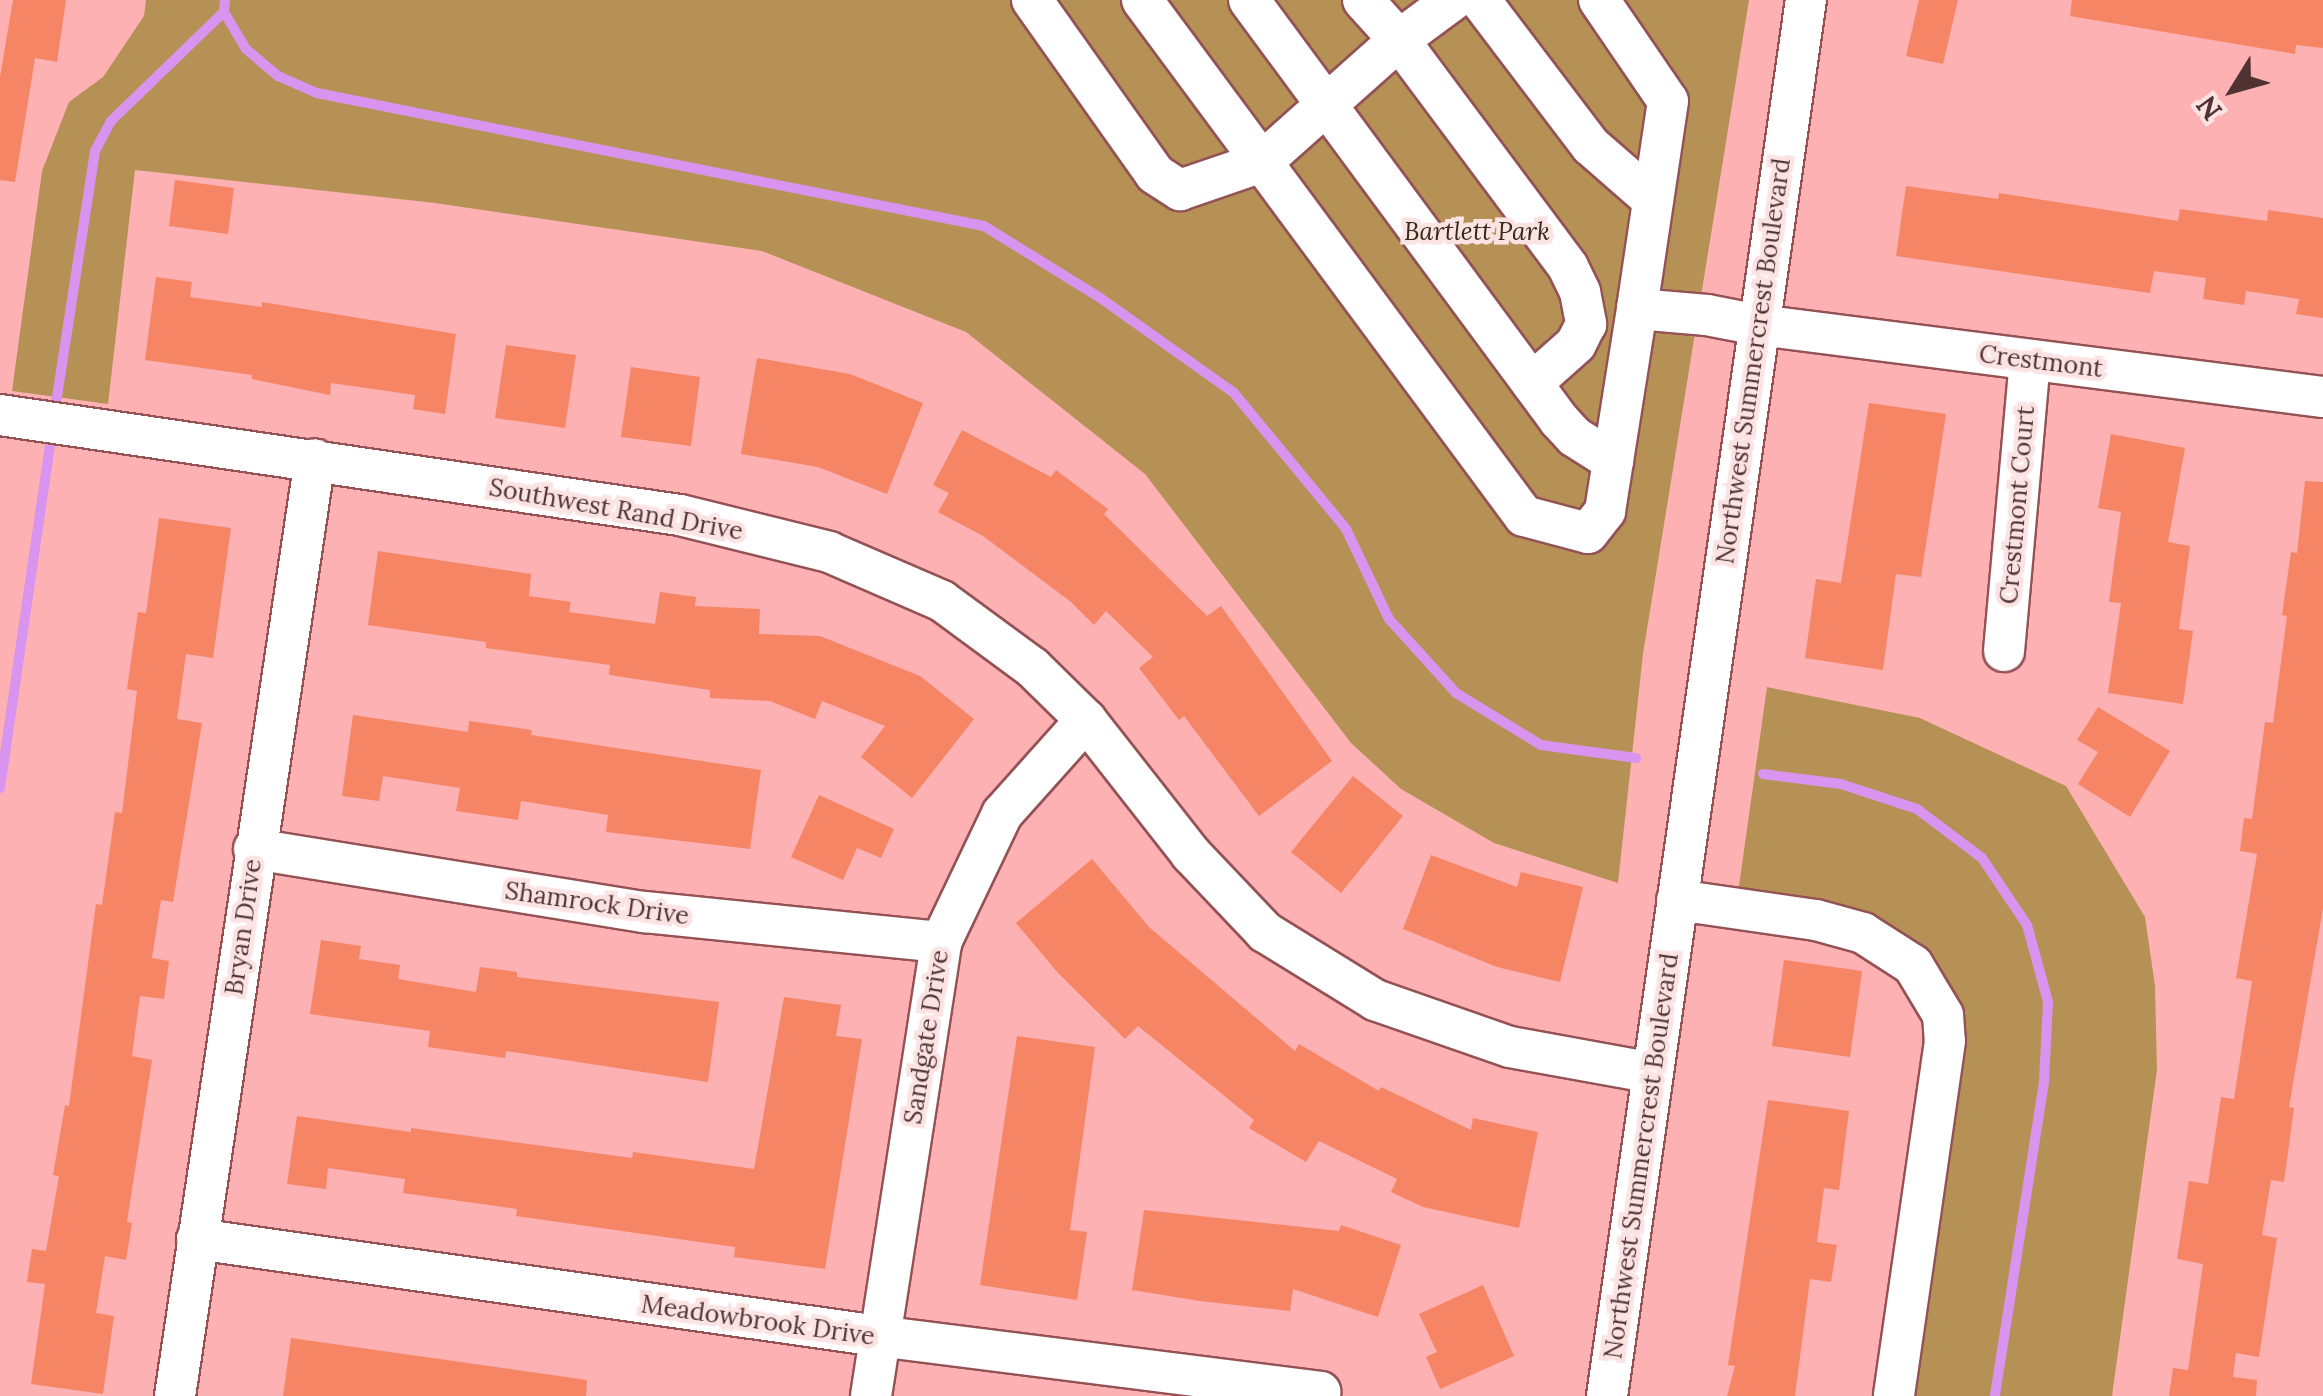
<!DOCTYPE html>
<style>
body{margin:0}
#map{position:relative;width:2323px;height:1396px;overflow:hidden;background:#feb1b3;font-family:Lora,serif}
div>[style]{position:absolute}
.green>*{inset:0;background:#b69156}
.stream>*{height:10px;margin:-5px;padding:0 5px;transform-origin:5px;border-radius:5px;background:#d894ee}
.building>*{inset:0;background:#f58564}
.roads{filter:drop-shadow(2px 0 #945255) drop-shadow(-2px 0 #945255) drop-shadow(0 2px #945255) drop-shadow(0 -2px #945255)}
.minor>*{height:40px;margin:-20px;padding:0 20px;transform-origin:20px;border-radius:20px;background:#fff}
span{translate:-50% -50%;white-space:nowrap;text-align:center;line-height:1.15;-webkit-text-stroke:9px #fbe3e3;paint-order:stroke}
.park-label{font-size:25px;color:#372b18;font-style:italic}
.street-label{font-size:25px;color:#513233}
.north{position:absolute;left:2183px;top:40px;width:100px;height:100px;-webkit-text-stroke:8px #fbe3e3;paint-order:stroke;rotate:233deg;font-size:28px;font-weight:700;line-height:40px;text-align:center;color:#513233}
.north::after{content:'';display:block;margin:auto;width:35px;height:45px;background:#513233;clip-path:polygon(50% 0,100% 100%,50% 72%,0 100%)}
</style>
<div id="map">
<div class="green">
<i style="clip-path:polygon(146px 0,1749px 0,1643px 654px,1618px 883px,1494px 843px,1401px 789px,1351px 743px,1145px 474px,966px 332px,762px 251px,435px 203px,135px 170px,108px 404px,12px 391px,42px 171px,69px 102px,103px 77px,144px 16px)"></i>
<i style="clip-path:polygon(1767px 687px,1920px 718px,2066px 786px,2145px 917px,2155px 986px,2157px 1070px,2112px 1396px,1910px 1396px,1935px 970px,1738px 893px)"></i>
</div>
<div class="stream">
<i style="left:225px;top:0;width:12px;rotate:95deg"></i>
<i style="left:224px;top:12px;width:43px;rotate:59.3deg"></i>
<i style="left:246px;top:49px;width:42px;rotate:40.2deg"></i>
<i style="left:278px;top:76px;width:43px;rotate:23.6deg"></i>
<i style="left:317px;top:93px;width:680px;rotate:11.28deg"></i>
<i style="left:984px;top:226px;width:135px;rotate:31.7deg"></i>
<i style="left:1099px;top:297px;width:166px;rotate:35.4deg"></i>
<i style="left:1234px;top:393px;width:176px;rotate:50.5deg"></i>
<i style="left:1346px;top:529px;width:100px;rotate:64.5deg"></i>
<i style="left:1389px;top:619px;width:100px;rotate:47.8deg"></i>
<i style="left:1456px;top:693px;width:100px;rotate:31.5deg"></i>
<i style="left:1541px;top:745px;width:96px;rotate:7.8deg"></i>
<i style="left:54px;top:416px;width:268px;rotate:-81.2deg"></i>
<i style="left:95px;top:151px;width:34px;rotate:-62deg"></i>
<i style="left:111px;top:121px;width:157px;rotate:-44deg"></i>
<i style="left:1763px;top:774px;width:79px;rotate:7.3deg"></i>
<i style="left:1841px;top:784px;width:80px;rotate:18.2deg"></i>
<i style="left:1917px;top:809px;width:81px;rotate:37deg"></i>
<i style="left:1982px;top:858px;width:81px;rotate:56.1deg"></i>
<i style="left:2027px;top:925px;width:80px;rotate:74.7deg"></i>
<i style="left:2048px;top:1002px;width:80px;rotate:92.9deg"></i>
<i style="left:2044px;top:1082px;width:318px;rotate:98.9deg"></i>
<i style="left:0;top:788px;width:359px;rotate:-81.7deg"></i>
</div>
<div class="building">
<i style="clip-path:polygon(13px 0,66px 0,57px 62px,35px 58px,15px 182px,0 180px,0 77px)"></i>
<i style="clip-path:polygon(1919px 0,1958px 0,1943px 64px,1906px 56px)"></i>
<i style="clip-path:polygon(2072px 0,2323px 0,2323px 48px,2296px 45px,2295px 54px,2070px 16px)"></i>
<i style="clip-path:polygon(175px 180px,234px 188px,228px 234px,169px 226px)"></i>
<i style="clip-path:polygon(1906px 186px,1998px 199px,1999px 193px,2178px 221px,2180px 209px,2267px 221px,2268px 210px,2323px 218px,2323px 318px,2296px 314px,2299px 299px,2246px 291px,2244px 305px,2203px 299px,2206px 278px,2154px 271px,2150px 293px,1896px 256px)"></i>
<i style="clip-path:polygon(156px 277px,192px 282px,190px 297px,262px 307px,262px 302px,456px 334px,445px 414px,413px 409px,415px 395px,331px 383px,330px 395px,252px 379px,252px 375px,145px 360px)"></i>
<i style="clip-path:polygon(506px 345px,576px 355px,565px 428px,495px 418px)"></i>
<i style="clip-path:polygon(757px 358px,850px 374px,923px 403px,887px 494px,818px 467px,741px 454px)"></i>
<i style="clip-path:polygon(631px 367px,700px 377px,691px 446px,621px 437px)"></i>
<i style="clip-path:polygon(1869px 403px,1946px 414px,1921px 577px,1896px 574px,1883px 670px,1805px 658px,1816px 579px,1841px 583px)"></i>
<i style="clip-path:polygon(962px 430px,1051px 477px,1056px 470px,1108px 509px,1104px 514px,1207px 616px,1221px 606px,1332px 761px,1259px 816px,1184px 716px,1179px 720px,1139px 668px,1153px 657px,1106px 611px,1094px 625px,1071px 602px,983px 536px,938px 512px,949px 493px,933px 485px)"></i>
<i style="clip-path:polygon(2111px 434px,2185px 448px,2168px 542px,2190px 546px,2179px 629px,2193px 631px,2183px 704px,2108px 693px,2121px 603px,2109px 602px,2121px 512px,2098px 508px)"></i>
<i style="clip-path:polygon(2305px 481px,2323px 482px,2323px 908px,2289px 1107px,2294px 1108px,2284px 1182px,2271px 1180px,2262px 1235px,2277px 1238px,2259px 1357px,2236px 1353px,2233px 1377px,2257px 1380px,2256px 1396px,2169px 1396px,2173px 1368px,2188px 1370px,2203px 1264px,2177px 1259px,2189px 1181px,2208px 1184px,2221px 1097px,2234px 1099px,2252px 981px,2236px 978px,2257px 854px,2240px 851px,2244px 818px,2252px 819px,2265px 722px,2273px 723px,2287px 616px,2282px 615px,2291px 552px,2297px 553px)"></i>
<i style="clip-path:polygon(159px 518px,231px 528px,213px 658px,186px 654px,177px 719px,202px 723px,173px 902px,161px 900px,152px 958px,169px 961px,164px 999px,140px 996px,132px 1056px,152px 1060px,127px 1222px,132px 1223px,126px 1260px,105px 1256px,96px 1313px,114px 1316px,103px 1394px,31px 1384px,45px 1284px,27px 1282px,32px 1249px,46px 1251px,59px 1176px,53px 1175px,65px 1105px,69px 1106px,96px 904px,102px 905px,115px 812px,122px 813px,137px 691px,127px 689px,138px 612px,146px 613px)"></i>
<i style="clip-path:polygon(378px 551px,531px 574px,529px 596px,571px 602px,569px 612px,655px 624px,660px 592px,696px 597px,695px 606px,760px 609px,759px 634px,820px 636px,920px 676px,974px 719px,912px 798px,861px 757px,885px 726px,822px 701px,815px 719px,770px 701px,710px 698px,710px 690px,609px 675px,610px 665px,486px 648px,486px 642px,368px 625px)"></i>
<i style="clip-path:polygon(2098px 707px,2170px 751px,2130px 817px,2078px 784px,2098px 752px,2077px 740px)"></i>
<i style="clip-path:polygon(353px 715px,468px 732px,469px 721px,532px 730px,531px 735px,761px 770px,750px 849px,606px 832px,608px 815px,521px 801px,518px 820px,456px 811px,460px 788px,383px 776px,379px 801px,342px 796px)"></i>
<i style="clip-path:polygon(1353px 776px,1403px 816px,1341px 893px,1291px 852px)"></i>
<i style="clip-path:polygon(819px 795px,894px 829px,881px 858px,857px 848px,843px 880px,791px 857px)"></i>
<i style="clip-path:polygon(1431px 855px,1517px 887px,1521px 872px,1583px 887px,1560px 982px,1497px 967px,1403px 929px)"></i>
<i style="clip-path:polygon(1092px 859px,1149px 927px,1295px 1051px,1299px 1044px,1379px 1091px,1381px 1087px,1471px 1130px,1473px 1118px,1538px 1132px,1519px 1228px,1423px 1207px,1391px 1192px,1397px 1179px,1319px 1141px,1306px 1162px,1249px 1128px,1254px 1120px,1138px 1026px,1125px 1039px,1058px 973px,1016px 923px)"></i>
<i style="clip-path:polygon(321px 940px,361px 946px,359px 959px,400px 965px,398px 979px,476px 992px,480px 967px,517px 972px,517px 977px,719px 1002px,708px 1082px,506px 1051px,505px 1058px,428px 1047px,430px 1031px,310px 1014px)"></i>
<i style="clip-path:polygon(1784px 960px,1862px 971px,1850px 1057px,1772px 1046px)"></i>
<i style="clip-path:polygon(784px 997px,841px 1005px,836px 1036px,862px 1039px,825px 1269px,734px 1257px,735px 1247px,516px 1216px,517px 1209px,403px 1193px,405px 1179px,328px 1168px,326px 1189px,287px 1184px,297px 1116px,411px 1132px,411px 1128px,632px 1158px,633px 1152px,754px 1169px)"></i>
<i style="clip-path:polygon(1017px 1036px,1095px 1047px,1070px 1230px,1087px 1232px,1077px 1300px,980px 1285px)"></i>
<i style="clip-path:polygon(1768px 1100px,1849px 1111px,1839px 1190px,1824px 1188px,1817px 1242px,1837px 1245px,1831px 1282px,1810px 1279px,1795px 1396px,1727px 1396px,1735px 1366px,1728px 1365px)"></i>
<i style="clip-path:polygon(1144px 1210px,1339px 1231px,1341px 1225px,1401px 1245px,1378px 1317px,1293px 1289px,1290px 1311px,1200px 1301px,1132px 1290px)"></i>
<i style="clip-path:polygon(1483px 1285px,1514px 1356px,1440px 1389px,1426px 1357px,1437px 1352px,1419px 1314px)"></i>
<i style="clip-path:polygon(291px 1338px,587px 1380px,586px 1396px,283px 1396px)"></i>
</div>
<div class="roads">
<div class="minor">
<i style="left:1032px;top:0;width:213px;rotate:54.7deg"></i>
<i style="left:1155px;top:174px;width:30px;rotate:33deg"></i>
<i style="left:1180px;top:190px;width:87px;rotate:-18.9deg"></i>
<i style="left:1262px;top:162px;width:440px;rotate:53.5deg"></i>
<i style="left:1524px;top:516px;width:66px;rotate:14.9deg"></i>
<i style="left:1588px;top:533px;width:28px;rotate:-52deg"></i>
<i style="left:1605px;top:511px;width:205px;rotate:-81deg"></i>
<i style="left:1142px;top:0;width:202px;rotate:53.5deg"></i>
<i style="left:1262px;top:162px;width:183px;rotate:-41.7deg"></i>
<i style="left:1399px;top:40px;width:283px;rotate:53.3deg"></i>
<i style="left:1568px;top:267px;width:28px;rotate:64deg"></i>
<i style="left:1580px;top:292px;width:33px;rotate:79deg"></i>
<i style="left:1586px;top:324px;width:22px;rotate:117deg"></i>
<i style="left:1576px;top:344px;width:59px;rotate:138.4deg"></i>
<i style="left:1249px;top:0;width:522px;rotate:53.57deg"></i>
<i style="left:1559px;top:420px;width:23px;rotate:47deg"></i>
<i style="left:1575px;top:437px;width:45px;rotate:32.3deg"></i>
<i style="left:1363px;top:0;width:54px;rotate:48deg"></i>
<i style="left:1399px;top:40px;width:67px;rotate:-36.5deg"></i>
<i style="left:1480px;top:0;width:183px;rotate:52.8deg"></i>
<i style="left:1591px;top:146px;width:82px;rotate:41.1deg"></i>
<i style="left:1599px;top:0;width:122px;rotate:55.7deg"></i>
<i style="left:1668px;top:101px;width:210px;rotate:98.5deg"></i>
<i style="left:1637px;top:309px;width:70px;rotate:4.9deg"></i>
<i style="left:1707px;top:315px;width:53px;rotate:10.9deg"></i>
<i style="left:1759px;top:325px;width:569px;rotate:7.28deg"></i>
<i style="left:0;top:415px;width:687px;rotate:8.37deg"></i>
<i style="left:680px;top:515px;width:154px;rotate:13.9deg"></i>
<i style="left:829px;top:552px;width:123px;rotate:23.4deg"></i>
<i style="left:942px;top:601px;width:112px;rotate:36.3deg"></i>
<i style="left:1032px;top:667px;width:76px;rotate:44.5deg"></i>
<i style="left:1086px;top:720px;width:170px;rotate:51.9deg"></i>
<i style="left:1191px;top:854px;width:108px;rotate:46.5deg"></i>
<i style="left:1265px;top:932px;width:129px;rotate:31.7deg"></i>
<i style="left:1375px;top:1000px;width:143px;rotate:19.2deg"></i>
<i style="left:1510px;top:1047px;width:145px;rotate:10.3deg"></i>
<i style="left:2004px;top:651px;width:292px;rotate:-84.9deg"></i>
<i style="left:254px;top:849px;width:396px;rotate:9.2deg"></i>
<i style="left:645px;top:912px;width:298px;rotate:5.8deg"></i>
<i style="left:1677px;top:900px;width:140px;rotate:8.2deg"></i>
<i style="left:1816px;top:920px;width:49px;rotate:15.5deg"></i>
<i style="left:1863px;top:933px;width:59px;rotate:32.6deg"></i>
<i style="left:1913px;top:965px;width:58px;rotate:59deg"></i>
<i style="left:1943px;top:1015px;width:26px;rotate:86deg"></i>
<i style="left:1945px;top:1041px;width:359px;rotate:98.2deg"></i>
<i style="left:197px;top:1239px;width:688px;rotate:8.11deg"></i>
<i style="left:878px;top:1336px;width:446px;rotate:7.2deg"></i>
<i style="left:1320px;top:1392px;width:4px;rotate:104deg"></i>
<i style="left:175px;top:1396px;width:947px;rotate:-81.5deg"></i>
<i style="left:871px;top:1396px;width:459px;rotate:-81.2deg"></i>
<i style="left:941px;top:942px;width:142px;rotate:-64.5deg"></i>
<i style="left:1002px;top:814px;width:126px;rotate:-48.2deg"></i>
<i style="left:1607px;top:1396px;width:1410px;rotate:-81.89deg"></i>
</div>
</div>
<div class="park-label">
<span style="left:1477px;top:231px">Bartlett Park</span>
</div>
<div class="street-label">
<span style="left:1753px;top:361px;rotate:-82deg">Northwest Summercrest Boulevard</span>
<span style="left:2041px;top:361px;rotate:7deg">Crestmont</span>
<span style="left:2017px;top:505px;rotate:-85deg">Crestmont Court</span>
<span style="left:616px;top:509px;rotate:10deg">Southwest Rand Drive</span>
<span style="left:597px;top:903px;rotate:8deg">Shamrock Drive</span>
<span style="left:243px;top:927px;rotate:-82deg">Bryan Drive</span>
<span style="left:926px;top:1037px;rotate:-81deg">Sandgate Drive</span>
<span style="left:1641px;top:1156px;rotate:-82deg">Northwest Summercrest Boulevard</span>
<span style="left:758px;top:1320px;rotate:8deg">Meadowbrook Drive</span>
</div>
<div class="north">N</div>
</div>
